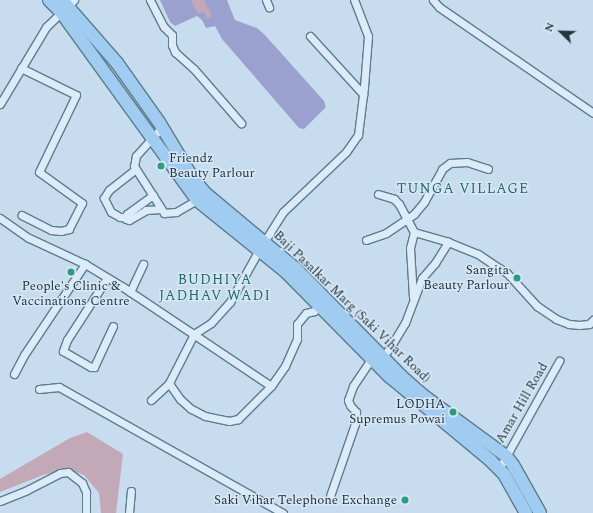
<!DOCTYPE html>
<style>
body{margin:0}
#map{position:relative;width:593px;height:513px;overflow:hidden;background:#c8dcef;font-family:Spectral,serif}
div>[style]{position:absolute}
.green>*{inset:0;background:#9ba1ce}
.water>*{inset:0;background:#c3a9b7}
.roads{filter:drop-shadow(1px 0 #5c7d8c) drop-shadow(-1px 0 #5c7d8c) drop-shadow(0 1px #5c7d8c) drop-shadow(0 -1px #5c7d8c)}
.street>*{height:7px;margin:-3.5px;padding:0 3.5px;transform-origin:3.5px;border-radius:3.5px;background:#dcebf9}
.primary>*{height:12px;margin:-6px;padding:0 6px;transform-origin:6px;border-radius:6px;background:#a0ccf2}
.dots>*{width:11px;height:11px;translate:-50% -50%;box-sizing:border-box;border:2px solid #d8e7f6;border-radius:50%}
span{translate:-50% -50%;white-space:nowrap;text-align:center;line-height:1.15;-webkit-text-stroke:3px #d8e7f6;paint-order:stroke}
.poi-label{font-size:13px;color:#20353c}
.left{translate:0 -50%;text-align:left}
.right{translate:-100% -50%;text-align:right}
.street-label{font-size:13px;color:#20353c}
.neighbourhood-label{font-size:14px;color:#1f6968;letter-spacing:1px}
.north{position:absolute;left:541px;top:12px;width:40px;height:40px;-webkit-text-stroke:3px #d8e7f6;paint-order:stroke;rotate:293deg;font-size:11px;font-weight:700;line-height:16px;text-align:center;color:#20353c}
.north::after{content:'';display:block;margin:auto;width:14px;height:18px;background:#20353c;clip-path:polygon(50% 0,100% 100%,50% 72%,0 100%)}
</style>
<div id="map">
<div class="green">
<i style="clip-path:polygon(160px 0,227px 0,235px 20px,257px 28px,264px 34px,324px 101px,326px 107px,304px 129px,299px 128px,222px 39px,215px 26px,206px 28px,202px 20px,197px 16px,175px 26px,170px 22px)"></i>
</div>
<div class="water">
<i style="clip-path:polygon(191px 0,204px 0,212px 16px,207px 19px,204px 12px,198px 14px)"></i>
<i style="clip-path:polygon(87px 432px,123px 454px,116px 513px,101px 513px,99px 493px,84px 475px,67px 469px,43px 475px,0 492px,0 479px,70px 438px)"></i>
</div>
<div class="roads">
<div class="street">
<i style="left:150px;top:0;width:30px;rotate:63deg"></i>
<i style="left:164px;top:27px;width:11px;rotate:45deg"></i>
<i style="left:172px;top:35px;width:10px;rotate:90deg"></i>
<i style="left:172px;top:45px;width:8px;rotate:67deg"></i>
<i style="left:175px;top:52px;width:25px;rotate:42deg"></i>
<i style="left:194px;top:69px;width:72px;rotate:49deg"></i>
<i style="left:266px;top:0;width:8px;rotate:67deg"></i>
<i style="left:433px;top:0;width:9px;rotate:49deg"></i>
<i style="left:439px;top:7px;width:187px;rotate:34.5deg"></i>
<i style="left:310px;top:36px;width:79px;rotate:47.6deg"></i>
<i style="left:21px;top:68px;width:61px;rotate:26.1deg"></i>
<i style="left:76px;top:95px;width:85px;rotate:115.7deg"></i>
<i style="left:39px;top:172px;width:53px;rotate:35.8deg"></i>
<i style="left:82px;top:203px;width:29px;rotate:117deg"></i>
<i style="left:69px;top:229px;width:8px;rotate:166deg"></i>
<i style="left:61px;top:231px;width:10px;rotate:-174deg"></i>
<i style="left:51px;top:230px;width:33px;rotate:-153deg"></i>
<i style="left:0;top:104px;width:90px;rotate:-59.1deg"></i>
<i style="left:46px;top:27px;width:39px;rotate:-44deg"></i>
<i style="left:162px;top:127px;width:39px;rotate:132deg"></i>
<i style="left:136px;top:156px;width:10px;rotate:101deg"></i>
<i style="left:134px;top:166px;width:56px;rotate:57.4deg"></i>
<i style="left:164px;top:213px;width:12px;rotate:-5deg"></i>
<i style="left:176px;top:212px;width:24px;rotate:-30deg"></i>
<i style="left:378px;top:194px;width:17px;rotate:17deg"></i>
<i style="left:394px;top:199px;width:7px;rotate:45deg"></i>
<i style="left:399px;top:204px;width:32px;rotate:62deg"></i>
<i style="left:414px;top:232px;width:35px;rotate:16deg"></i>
<i style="left:448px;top:242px;width:32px;rotate:22deg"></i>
<i style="left:478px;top:254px;width:25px;rotate:34deg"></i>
<i style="left:499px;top:268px;width:9px;rotate:32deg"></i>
<i style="left:507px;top:273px;width:45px;rotate:47.7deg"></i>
<i style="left:537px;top:306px;width:23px;rotate:34deg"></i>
<i style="left:556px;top:319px;width:14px;rotate:21deg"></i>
<i style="left:569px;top:324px;width:10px;rotate:6deg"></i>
<i style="left:579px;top:325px;width:10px;rotate:-6deg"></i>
<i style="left:589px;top:324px;width:6px;rotate:-45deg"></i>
<i style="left:153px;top:195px;width:32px;rotate:144deg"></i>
<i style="left:127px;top:214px;width:5px;rotate:101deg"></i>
<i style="left:126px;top:219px;width:3px;rotate:18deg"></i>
<i style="left:129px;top:220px;width:20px;rotate:-30deg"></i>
<i style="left:146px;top:210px;width:15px;rotate:-4deg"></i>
<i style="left:126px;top:217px;width:6px;rotate:180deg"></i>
<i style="left:120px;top:217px;width:10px;rotate:-151deg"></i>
<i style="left:111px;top:212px;width:16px;rotate:-117deg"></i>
<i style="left:104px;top:198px;width:9px;rotate:-58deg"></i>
<i style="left:109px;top:190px;width:34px;rotate:-38deg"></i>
<i style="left:0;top:218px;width:35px;rotate:35deg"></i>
<i style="left:29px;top:238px;width:62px;rotate:24.9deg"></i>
<i style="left:85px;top:264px;width:44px;rotate:31.2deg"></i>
<i style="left:123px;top:287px;width:178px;rotate:33.8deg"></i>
<i style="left:366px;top:240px;width:21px;rotate:-19deg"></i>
<i style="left:386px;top:233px;width:34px;rotate:-34deg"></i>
<i style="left:414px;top:214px;width:16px;rotate:-50deg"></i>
<i style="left:424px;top:202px;width:38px;rotate:-61deg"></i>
<i style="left:442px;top:169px;width:10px;rotate:-37deg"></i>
<i style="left:450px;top:163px;width:17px;rotate:-3deg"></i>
<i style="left:467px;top:162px;width:22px;rotate:18deg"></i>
<i style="left:107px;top:278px;width:74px;rotate:122.8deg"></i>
<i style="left:67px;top:340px;width:12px;rotate:110deg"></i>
<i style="left:63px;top:351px;width:32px;rotate:30deg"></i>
<i style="left:91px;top:367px;width:3px"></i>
<i style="left:94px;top:367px;width:45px;rotate:-65.1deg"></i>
<i style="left:130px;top:292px;width:31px;rotate:-65deg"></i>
<i style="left:413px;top:297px;width:49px;rotate:-93.5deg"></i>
<i style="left:410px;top:248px;width:16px;rotate:-76deg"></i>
<i style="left:322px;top:304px;width:11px;rotate:139deg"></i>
<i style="left:314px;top:311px;width:8px;rotate:166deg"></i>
<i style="left:306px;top:313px;width:14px;rotate:129deg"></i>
<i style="left:297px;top:324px;width:15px;rotate:90deg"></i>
<i style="left:297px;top:339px;width:30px;rotate:114deg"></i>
<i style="left:285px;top:366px;width:24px;rotate:125deg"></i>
<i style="left:271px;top:386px;width:47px;rotate:135deg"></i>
<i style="left:238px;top:419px;width:9px;rotate:167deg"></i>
<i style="left:229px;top:421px;width:25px;rotate:-168deg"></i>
<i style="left:205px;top:416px;width:16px;rotate:-153deg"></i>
<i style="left:191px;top:409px;width:15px;rotate:-138deg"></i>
<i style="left:180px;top:399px;width:19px;rotate:-125deg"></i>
<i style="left:169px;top:383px;width:55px;rotate:-63deg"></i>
<i style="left:194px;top:334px;width:20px;rotate:-33deg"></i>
<i style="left:211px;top:323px;width:28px;rotate:-48deg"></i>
<i style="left:230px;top:302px;width:60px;rotate:-60.9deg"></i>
<i style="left:259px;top:250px;width:45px;rotate:-57.7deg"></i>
<i style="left:283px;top:212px;width:87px;rotate:-43.6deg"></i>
<i style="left:346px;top:152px;width:21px;rotate:-55deg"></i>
<i style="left:358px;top:135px;width:48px;rotate:-82.9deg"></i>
<i style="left:364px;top:87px;width:51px;rotate:-85.5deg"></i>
<i style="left:368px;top:36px;width:39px;rotate:-111deg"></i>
<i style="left:381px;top:359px;width:16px;rotate:-52deg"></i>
<i style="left:391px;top:346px;width:27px;rotate:-59deg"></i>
<i style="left:405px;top:323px;width:48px;rotate:-69.3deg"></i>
<i style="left:422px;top:278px;width:20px;rotate:-49deg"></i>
<i style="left:435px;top:263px;width:25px;rotate:-58deg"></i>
<i style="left:14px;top:374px;width:21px;rotate:-62deg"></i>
<i style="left:24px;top:355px;width:110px;rotate:-56.2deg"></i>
<i style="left:39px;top:389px;width:20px;rotate:-6deg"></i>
<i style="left:59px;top:387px;width:257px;rotate:29.4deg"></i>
<i style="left:151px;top:400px;width:25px;rotate:-43deg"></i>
<i style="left:499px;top:469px;width:124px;rotate:-60.9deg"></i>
<i style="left:330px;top:496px;width:76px;rotate:-70.9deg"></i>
<i style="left:355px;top:424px;width:12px;rotate:-85deg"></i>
<i style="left:356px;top:412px;width:9px;rotate:-131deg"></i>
<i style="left:350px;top:405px;width:5px;rotate:-112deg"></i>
<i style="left:348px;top:400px;width:15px;rotate:-70deg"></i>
<i style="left:353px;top:386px;width:36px;rotate:-56deg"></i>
<i style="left:0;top:501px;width:29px;rotate:-22deg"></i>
<i style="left:27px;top:490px;width:37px;rotate:-27deg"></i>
<i style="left:60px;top:473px;width:8px;rotate:-7deg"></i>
<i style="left:68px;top:472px;width:18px;rotate:38deg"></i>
<i style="left:82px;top:483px;width:10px;rotate:66deg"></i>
<i style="left:86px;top:492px;width:21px;rotate:90deg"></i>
<i style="left:129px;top:513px;width:22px;rotate:-85deg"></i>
</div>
<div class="primary">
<i style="left:49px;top:0;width:17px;rotate:45deg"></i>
<i style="left:61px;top:12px;width:232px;rotate:54.1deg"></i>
<i style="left:197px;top:200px;width:113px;rotate:38.9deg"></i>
<i style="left:285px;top:271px;width:149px;rotate:45.3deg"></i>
<i style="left:390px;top:377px;width:131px;rotate:39.7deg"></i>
<i style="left:491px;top:461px;width:18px;rotate:45deg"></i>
<i style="left:504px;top:474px;width:45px;rotate:60.6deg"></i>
<i style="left:62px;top:0;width:84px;rotate:48.9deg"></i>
<i style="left:117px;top:63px;width:72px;rotate:54.6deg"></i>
<i style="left:159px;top:122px;width:64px;rotate:59deg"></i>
<i style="left:192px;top:177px;width:21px;rotate:51deg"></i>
<i style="left:205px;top:193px;width:119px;rotate:39.9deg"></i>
<i style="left:296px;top:269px;width:150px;rotate:45.5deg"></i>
<i style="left:401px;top:376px;width:30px;rotate:41deg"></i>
<i style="left:424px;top:396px;width:102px;rotate:36.2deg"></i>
<i style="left:506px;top:456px;width:11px;rotate:52deg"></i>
<i style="left:513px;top:465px;width:55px;rotate:60.6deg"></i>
</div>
</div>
<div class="dots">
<i style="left:161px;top:166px;background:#2b9c82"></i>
<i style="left:71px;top:272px;background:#2b9c82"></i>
<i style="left:517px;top:278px;background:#2b9c82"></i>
<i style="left:453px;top:412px;background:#2b9c82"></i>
<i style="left:405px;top:500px;background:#2b9c82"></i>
</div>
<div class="poi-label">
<span class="left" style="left:169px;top:166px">Friendz<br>Beauty Parlour</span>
<span class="right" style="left:509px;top:278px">Sangita<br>Beauty Parlour</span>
<span style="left:71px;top:294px">People's Clinic &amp;<br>Vaccinations Centre</span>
<span class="right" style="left:445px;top:412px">LODHA<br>Supremus Powai</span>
<span class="right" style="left:397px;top:500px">Saki Vihar Telephone Exchange</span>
</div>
<div class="street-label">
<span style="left:352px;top:307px;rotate:44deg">Baji Pasalkar Marg (Saki Vihar Road)</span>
<span style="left:522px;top:403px;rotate:-60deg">Amar Hill Road</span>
</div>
<div class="neighbourhood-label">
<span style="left:463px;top:189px">TUNGA VILLAGE</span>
<span style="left:215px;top:288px">BUDHIYA<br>JADHAV WADI</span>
</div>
<div class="north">N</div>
</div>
